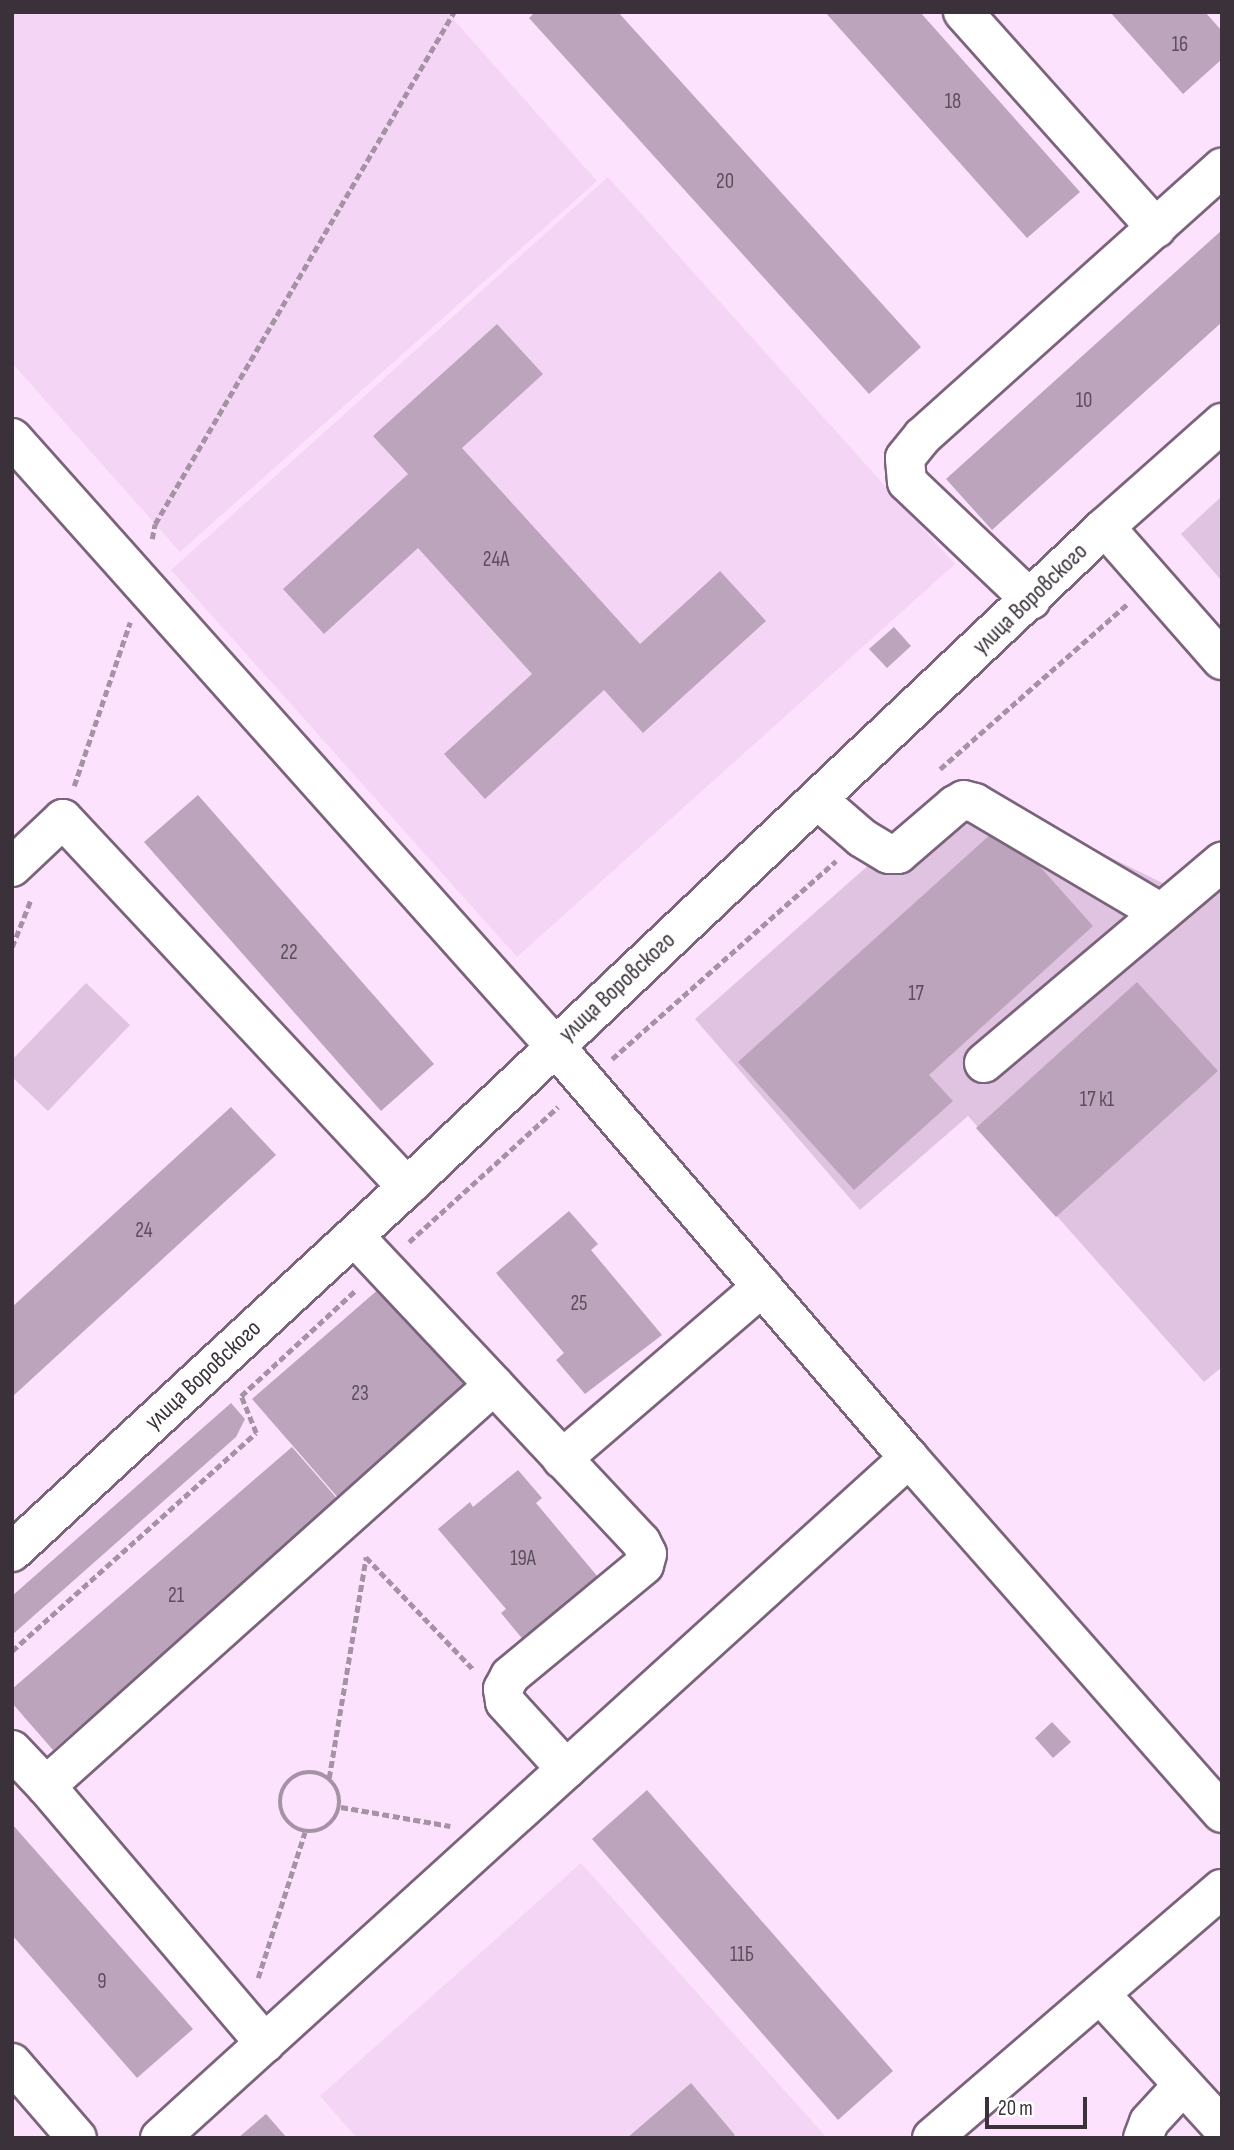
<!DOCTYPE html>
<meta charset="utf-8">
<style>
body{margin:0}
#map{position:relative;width:1234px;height:2150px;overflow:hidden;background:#fde2fd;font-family:"Sofia Sans Condensed",sans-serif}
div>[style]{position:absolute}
.built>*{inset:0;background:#f5d5f5}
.green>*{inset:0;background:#e0c3e0}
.building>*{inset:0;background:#bda4bd}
.path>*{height:4.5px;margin-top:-2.25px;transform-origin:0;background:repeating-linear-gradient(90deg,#a592a5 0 7px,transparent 0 10.5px)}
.path>.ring{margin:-2.25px;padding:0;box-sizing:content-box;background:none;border:4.5px solid #a592a5;border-radius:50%}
.roads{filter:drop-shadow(2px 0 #7a637b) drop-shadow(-2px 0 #7a637b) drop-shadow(0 2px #7a637b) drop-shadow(0 -2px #7a637b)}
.minor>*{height:38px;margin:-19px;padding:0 19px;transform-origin:19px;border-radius:19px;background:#fff}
span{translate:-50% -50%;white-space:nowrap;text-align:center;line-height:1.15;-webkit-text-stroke:7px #fff;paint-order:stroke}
.number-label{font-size:21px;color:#5c4e5c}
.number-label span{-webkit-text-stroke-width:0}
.street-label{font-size:24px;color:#3b313b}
.frame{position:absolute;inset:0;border:14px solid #3b313b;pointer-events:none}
.scale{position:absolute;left:985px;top:2097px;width:102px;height:32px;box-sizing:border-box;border:4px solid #3b313b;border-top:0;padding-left:9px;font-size:21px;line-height:24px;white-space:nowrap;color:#3b313b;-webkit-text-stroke:5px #fff;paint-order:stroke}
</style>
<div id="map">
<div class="built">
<i style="clip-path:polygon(12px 12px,447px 12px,597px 181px,180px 552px,12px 363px)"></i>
<i style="clip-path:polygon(608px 177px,955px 564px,517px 957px,171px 570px)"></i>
<i style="clip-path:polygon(581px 1863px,827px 2138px,357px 2138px,320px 2096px)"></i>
</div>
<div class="green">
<i style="clip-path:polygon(1222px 496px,1222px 581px,1181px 534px)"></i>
<i style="clip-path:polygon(960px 784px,1177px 890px,1222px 853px,1222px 1367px,1204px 1382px,968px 1116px,860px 1210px,695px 1019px)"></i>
<i style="clip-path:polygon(86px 983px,130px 1025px,48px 1111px,12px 1077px,12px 1060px)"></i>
</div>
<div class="building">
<i style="clip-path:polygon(535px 12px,618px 12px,921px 347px,869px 394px,529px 18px)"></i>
<i style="clip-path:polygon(825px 12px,920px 12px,1080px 192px,1027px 238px)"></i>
<i style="clip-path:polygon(1110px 12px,1205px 12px,1222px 31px,1222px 59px,1183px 94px)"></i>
<i style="clip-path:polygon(1222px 230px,1222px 322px,992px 530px,946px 479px)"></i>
<i style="clip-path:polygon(497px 324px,543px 374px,462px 448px,640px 644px,720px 571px,766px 621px,643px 733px,604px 690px,485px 799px,444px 754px,532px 674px,418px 548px,324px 634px,283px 589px,408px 474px,373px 436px)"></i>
<i style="clip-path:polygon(894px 627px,911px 646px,887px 668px,869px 649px)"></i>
<i style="clip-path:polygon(198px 795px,434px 1064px,381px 1111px,144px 842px)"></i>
<i style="clip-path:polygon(1002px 824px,1093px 926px,929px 1075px,953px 1101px,854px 1190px,738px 1062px)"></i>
<i style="clip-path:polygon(1137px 982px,1218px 1071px,1056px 1217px,976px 1128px)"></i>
<i style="clip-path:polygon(231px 1107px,276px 1155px,12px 1397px,12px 1307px)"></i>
<i style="clip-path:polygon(569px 1211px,598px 1244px,591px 1250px,662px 1335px,585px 1394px,556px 1360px,564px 1353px,496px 1273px)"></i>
<i style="clip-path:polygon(380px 1288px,468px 1389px,340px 1500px,252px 1399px)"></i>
<i style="clip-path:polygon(231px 1403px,245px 1419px,236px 1437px,12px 1635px,12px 1596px)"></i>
<i style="clip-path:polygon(292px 1447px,340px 1502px,53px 1750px,12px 1703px,12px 1689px)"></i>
<i style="clip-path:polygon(518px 1470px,542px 1498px,536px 1503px,608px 1589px,531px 1649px,501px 1613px,506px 1609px,438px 1529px,470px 1502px,473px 1507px)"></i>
<i style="clip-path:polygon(1052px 1722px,1071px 1742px,1053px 1758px,1035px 1738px)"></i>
<i style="clip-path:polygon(647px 1790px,893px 2071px,838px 2120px,592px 1839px)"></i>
<i style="clip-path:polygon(12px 1824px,193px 2029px,137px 2078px,12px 1935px)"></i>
<i style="clip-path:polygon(691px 2083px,735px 2135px,731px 2138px,627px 2138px)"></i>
<i style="clip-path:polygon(266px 2114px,287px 2138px,238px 2138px)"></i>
</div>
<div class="path">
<i style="left:152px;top:539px;width:15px;rotate:-79deg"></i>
<i style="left:155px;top:524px;width:593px;rotate:-59.72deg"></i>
<i style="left:940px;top:769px;width:249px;rotate:-41.4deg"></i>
<i style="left:74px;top:786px;width:173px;rotate:-71.1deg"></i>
<i style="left:12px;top:947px;width:52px;rotate:-68.4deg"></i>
<i style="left:612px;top:1059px;width:299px;rotate:-41.5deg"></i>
<i style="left:409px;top:1242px;width:201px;rotate:-42.2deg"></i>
<i style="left:12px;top:1651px;width:327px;rotate:-41.8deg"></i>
<i style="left:256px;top:1433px;width:40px;rotate:-112deg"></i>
<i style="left:241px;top:1396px;width:156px;rotate:-42.7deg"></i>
<i class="ring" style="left:280px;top:1772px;width:55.5px;height:55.5px"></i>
<i style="left:329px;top:1778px;width:224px;rotate:-80.5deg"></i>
<i style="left:366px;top:1557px;width:156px;rotate:46.3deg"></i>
<i style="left:341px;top:1807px;width:111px;rotate:9.9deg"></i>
<i style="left:258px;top:1978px;width:153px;rotate:-72.2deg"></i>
</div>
<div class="roads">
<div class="minor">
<i style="left:963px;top:12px;width:290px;rotate:48.2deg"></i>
<i style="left:12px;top:438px;width:814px;rotate:48.24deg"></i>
<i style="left:554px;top:1045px;width:545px;rotate:49.32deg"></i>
<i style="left:909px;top:1458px;width:473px;rotate:48.6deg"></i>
<i style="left:1105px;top:527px;width:177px;rotate:48.7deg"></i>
<i style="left:1031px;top:600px;width:171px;rotate:-136.4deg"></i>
<i style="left:907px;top:482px;width:24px;rotate:-95deg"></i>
<i style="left:905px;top:458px;width:28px;rotate:-51deg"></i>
<i style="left:923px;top:436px;width:402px;rotate:-41.9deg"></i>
<i style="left:818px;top:800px;width:58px;rotate:40.8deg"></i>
<i style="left:862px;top:838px;width:31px;rotate:31deg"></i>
<i style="left:889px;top:854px;width:9px"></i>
<i style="left:898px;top:854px;width:75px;rotate:-40.7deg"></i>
<i style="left:955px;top:805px;width:10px;rotate:-29deg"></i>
<i style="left:964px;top:800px;width:11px;rotate:15deg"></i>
<i style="left:975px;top:803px;width:216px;rotate:30.6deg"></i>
<i style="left:12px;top:867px;width:70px;rotate:-43.3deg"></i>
<i style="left:63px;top:819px;width:504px;rotate:46.93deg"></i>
<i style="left:984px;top:1063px;width:312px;rotate:-40.2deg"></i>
<i style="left:494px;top:1385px;width:215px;rotate:46.9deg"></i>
<i style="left:641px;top:1542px;width:13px;rotate:63deg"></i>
<i style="left:647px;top:1554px;width:11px;rotate:105deg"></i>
<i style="left:644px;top:1565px;width:174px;rotate:140.4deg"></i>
<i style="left:510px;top:1676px;width:15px;rotate:118deg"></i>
<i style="left:503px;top:1689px;width:13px;rotate:81deg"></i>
<i style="left:505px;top:1702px;width:91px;rotate:47.7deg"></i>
<i style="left:562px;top:1459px;width:264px;rotate:-40.7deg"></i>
<i style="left:12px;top:1552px;width:538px;rotate:-42.74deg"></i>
<i style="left:407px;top:1187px;width:961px;rotate:-43.4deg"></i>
<i style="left:1105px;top:527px;width:157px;rotate:-41.6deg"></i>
<i style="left:12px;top:1750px;width:50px;rotate:46.6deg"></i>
<i style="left:46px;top:1786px;width:601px;rotate:-41.83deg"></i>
<i style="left:494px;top:1385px;width:204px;rotate:-133.2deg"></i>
<i style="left:46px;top:1786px;width:338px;rotate:49.6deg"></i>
<i style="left:1100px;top:1994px;width:180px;rotate:47.5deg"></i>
<i style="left:12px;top:2063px;width:99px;rotate:49.1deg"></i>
<i style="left:160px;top:2138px;width:1012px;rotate:-42.24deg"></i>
<i style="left:932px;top:2138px;width:382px;rotate:-40.7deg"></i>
<i style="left:1143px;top:2138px;width:17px;rotate:-69deg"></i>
<i style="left:1149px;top:2122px;width:50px;rotate:-47.4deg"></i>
</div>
</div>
<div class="number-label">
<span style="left:1180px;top:45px">16</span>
<span style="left:953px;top:102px">18</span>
<span style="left:725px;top:182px">20</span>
<span style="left:1084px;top:401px">10</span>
<span style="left:496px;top:560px">24А</span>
<span style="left:289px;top:953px">22</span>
<span style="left:916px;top:994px">17</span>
<span style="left:1097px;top:1100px">17 к1</span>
<span style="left:144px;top:1231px">24</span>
<span style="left:579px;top:1304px">25</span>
<span style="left:360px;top:1394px">23</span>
<span style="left:523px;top:1559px">19А</span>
<span style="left:176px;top:1596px">21</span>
<span style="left:742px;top:1955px">11Б</span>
<span style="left:102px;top:1982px">9</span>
</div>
<div class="street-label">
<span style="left:1030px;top:599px;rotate:-44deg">улица Воровского</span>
<span style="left:617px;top:987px;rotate:-43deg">улица Воровского</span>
<span style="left:203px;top:1375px;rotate:-43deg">улица Воровского</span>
</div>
<div class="frame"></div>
<div class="scale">20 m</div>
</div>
